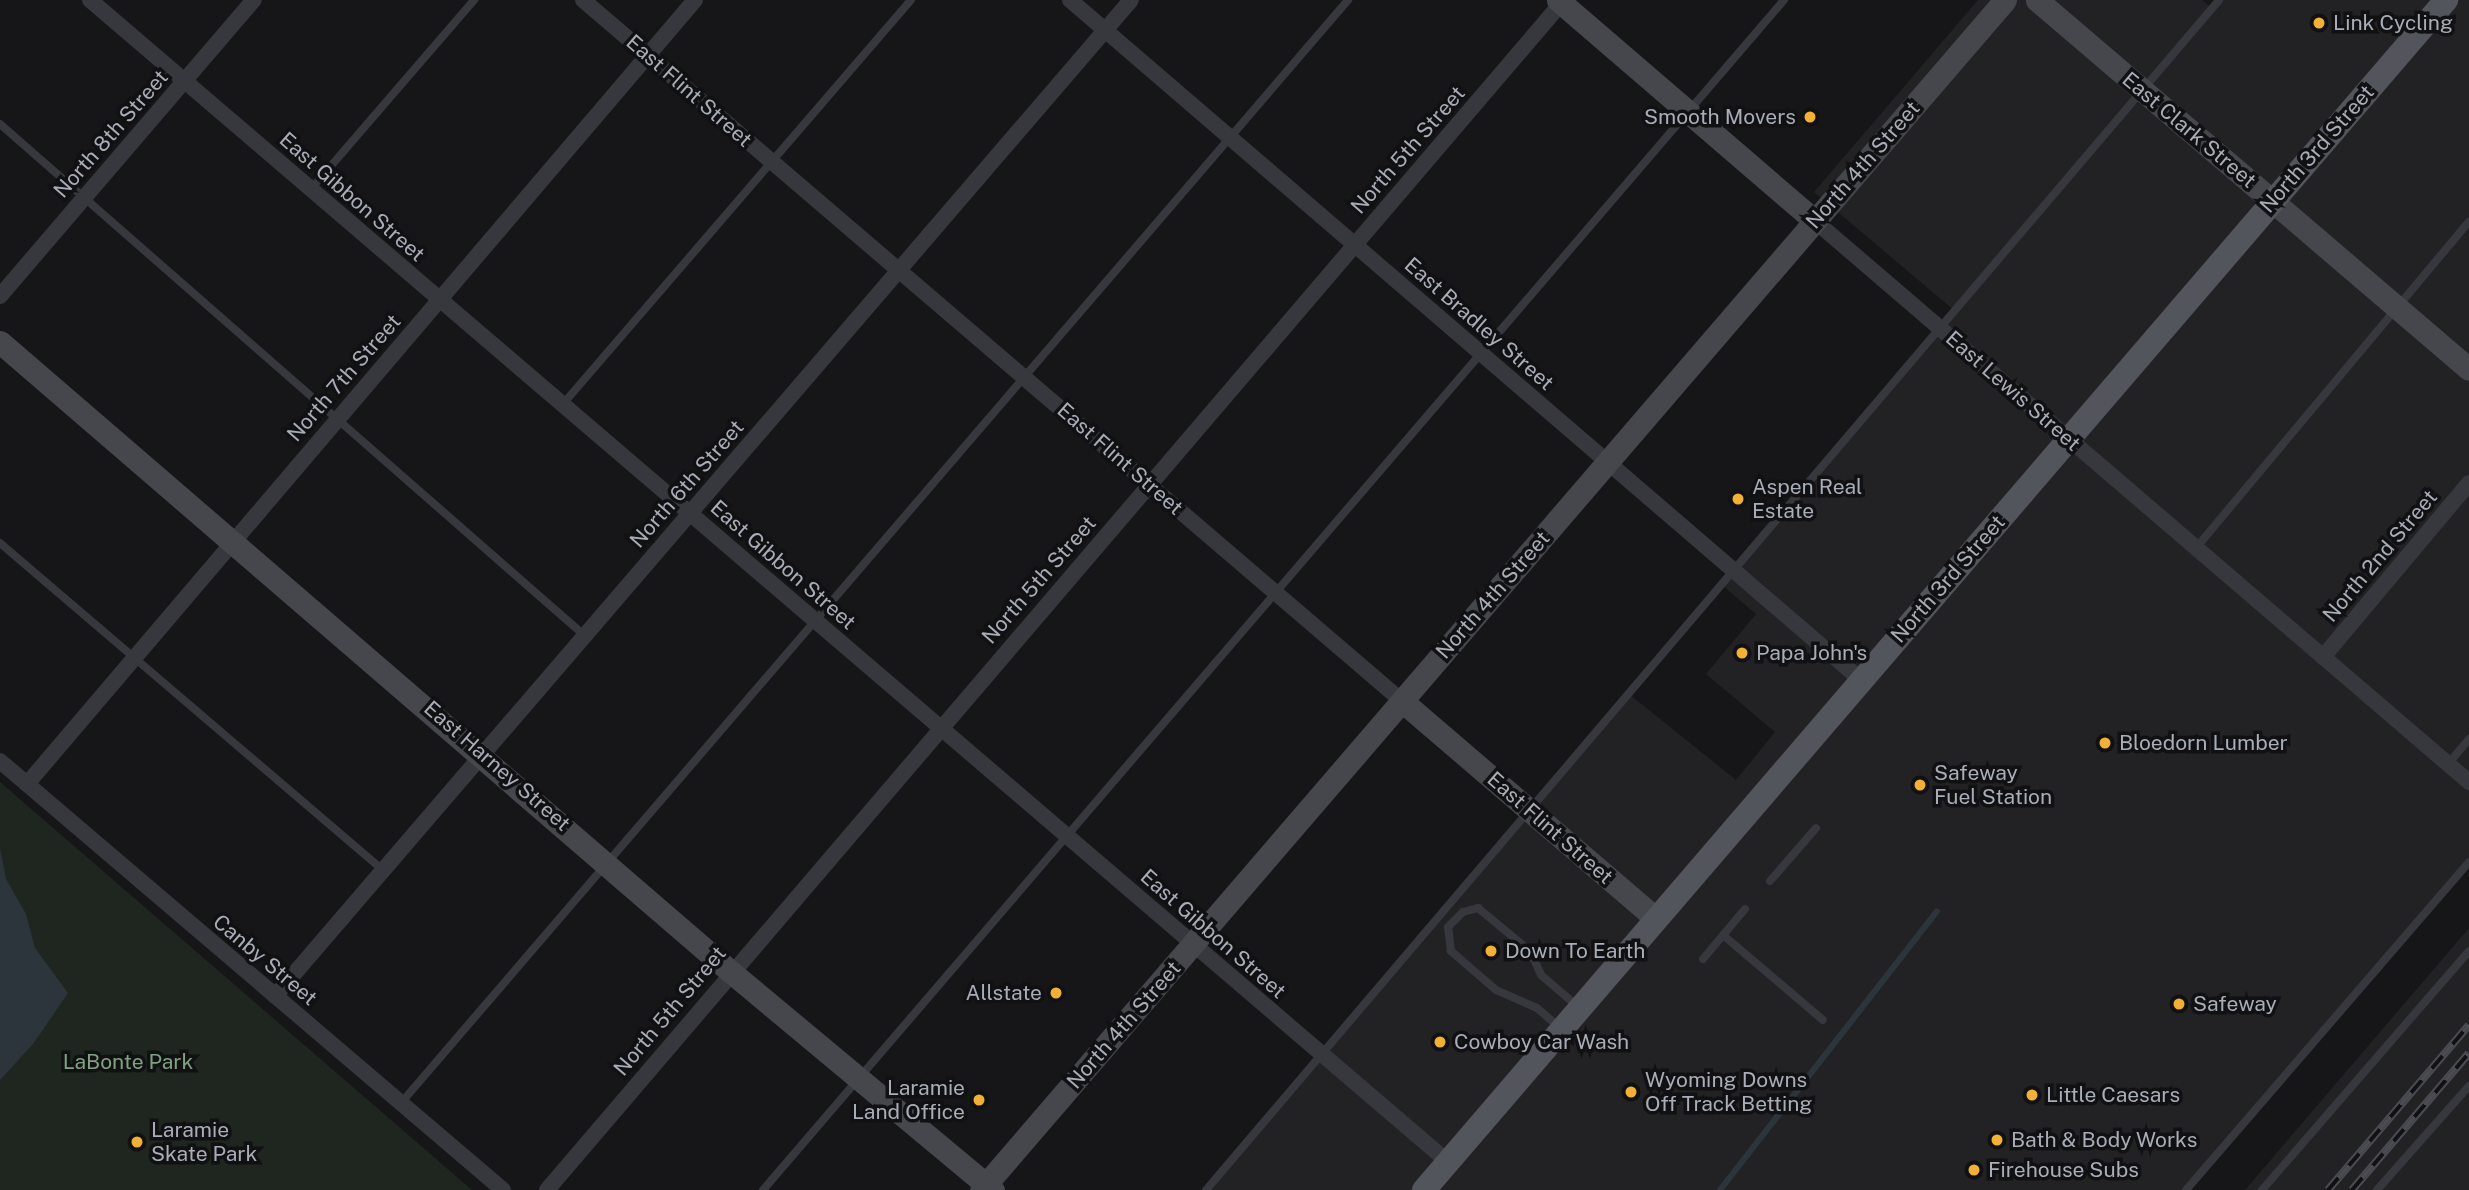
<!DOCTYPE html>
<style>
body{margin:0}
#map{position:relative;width:2469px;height:1190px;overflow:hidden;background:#161618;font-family:"Public Sans",sans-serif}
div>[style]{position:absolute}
.built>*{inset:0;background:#222225}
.green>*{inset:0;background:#1e261f}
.water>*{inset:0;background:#2c353c}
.stream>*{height:6px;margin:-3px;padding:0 3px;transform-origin:3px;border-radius:3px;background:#2c353c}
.lane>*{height:8px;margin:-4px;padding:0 4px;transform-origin:4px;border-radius:4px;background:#37383d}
.street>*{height:16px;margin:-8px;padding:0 8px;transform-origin:8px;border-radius:8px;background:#37383d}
.secondary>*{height:23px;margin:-11.5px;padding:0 11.5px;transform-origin:11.5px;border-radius:11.5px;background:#45474d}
.primary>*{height:24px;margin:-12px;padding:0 12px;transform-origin:12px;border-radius:12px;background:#53555c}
.rail>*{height:8px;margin-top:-4px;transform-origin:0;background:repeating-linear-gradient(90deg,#111113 0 16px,#4a4c52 0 32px);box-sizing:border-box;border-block:2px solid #4a4c52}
.dots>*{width:19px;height:19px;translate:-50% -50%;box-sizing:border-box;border:4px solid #111113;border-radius:50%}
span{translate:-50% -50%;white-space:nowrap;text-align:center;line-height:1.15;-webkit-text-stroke:7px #111113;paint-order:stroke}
.poi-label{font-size:21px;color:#a8adb8}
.left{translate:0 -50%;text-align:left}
.right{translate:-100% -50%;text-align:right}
.street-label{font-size:21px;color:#a8adb8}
.park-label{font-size:21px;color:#7fa381}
</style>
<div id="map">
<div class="built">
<i style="clip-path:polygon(1978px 0,2202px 0,2212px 8px,2219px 0,2469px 0,2469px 862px,2186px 1190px,1206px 1190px,1629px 694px,1736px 780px,1775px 732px,1706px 674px,1756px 614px,1722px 585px,1955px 311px,1814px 192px)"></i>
<i style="clip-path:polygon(2469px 928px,2469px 1190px,2245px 1190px)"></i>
</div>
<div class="green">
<i style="clip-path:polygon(0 782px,472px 1190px,0 1190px)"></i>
</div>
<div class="water">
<i style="clip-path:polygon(0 848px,6px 879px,26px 914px,35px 948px,68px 993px,33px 1044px,0 1080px)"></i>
</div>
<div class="stream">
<i style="left:1720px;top:1190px;width:353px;rotate:-52.1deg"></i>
</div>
<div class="lane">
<i style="left:0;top:124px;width:776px;rotate:41.19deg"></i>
<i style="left:311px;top:189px;width:250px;rotate:-49.2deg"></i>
<i style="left:563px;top:404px;width:533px;rotate:-49.26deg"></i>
<i style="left:0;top:543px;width:505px;rotate:40.5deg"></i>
<i style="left:2196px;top:548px;width:425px;rotate:-50.1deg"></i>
<i style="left:2448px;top:764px;width:33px;rotate:-50deg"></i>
<i style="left:1770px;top:881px;width:70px;rotate:-49deg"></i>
<i style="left:1745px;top:909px;width:34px;rotate:130deg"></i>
<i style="left:1723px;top:935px;width:131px;rotate:40.4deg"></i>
<i style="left:1703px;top:959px;width:31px;rotate:-50deg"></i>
<i style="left:1560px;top:1028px;width:30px;rotate:-139deg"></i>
<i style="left:1537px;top:1008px;width:45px;rotate:-156.3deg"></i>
<i style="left:1496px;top:990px;width:60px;rotate:-139.1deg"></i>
<i style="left:1451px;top:951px;width:24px;rotate:-97deg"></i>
<i style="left:1448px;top:927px;width:21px;rotate:-45deg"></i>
<i style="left:1463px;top:912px;width:16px;rotate:-15deg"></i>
<i style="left:1478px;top:908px;width:67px;rotate:39.6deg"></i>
<i style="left:1530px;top:951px;width:26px;rotate:65deg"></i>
<i style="left:1541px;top:975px;width:48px;rotate:40.7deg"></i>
<i style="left:401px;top:1103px;width:1454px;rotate:-49.35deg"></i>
<i style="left:763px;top:1190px;width:1568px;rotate:-49.37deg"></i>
<i style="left:1206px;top:1190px;width:1563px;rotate:-49.59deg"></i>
<i style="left:2186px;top:1190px;width:433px;rotate:-49.2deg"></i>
<i style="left:2262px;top:1190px;width:316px;rotate:-49.1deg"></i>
<i style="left:2377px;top:1190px;width:139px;rotate:-48.5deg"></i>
</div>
<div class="street">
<i style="left:90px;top:0;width:1787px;rotate:40.55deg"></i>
<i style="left:583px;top:0;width:1078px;rotate:40.56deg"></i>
<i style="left:1070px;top:0;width:1043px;rotate:40.68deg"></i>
<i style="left:1815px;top:221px;width:862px;rotate:40.62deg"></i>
<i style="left:0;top:296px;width:390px;rotate:-49.4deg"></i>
<i style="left:2323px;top:657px;width:227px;rotate:-50deg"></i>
<i style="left:0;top:761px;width:661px;rotate:40.46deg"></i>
<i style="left:27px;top:784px;width:1030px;rotate:-49.57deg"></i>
<i style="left:275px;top:996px;width:1313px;rotate:-49.32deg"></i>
<i style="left:547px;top:1190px;width:1565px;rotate:-49.48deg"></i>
</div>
<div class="secondary">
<i style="left:1558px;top:0;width:339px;rotate:40.7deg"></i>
<i style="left:2037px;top:0;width:568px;rotate:40.5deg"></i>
<i style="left:0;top:342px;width:965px;rotate:40.76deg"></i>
<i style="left:731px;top:972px;width:341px;rotate:39.8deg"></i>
<i style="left:1402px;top:701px;width:335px;rotate:40.6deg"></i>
<i style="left:981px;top:1190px;width:1570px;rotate:-49.29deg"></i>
</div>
<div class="primary">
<i style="left:1424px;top:1190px;width:1569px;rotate:-49.34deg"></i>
</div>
<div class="rail">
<i style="left:2328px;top:1190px;width:217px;rotate:-49.5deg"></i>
<i style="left:2352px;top:1190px;width:180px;rotate:-49.5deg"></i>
</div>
<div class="dots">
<i style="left:2319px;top:23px;background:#f2b134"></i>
<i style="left:1810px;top:117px;background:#f2b134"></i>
<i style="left:1738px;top:499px;background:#f2b134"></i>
<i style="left:1742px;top:653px;background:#f2b134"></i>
<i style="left:2105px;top:743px;background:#f2b134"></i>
<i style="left:1920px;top:785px;background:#f2b134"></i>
<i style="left:1491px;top:951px;background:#f2b134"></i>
<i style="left:1056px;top:993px;background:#f2b134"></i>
<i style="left:2179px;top:1004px;background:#f2b134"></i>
<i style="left:1440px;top:1042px;background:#f2b134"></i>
<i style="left:1631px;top:1092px;background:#f2b134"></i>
<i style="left:2032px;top:1095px;background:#f2b134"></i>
<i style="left:979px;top:1100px;background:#f2b134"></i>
<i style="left:1997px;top:1140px;background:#f2b134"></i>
<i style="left:137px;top:1142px;background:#f2b134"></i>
<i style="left:1974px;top:1170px;background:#f2b134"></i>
</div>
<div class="poi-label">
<span class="left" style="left:2333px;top:23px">Link Cycling</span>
<span class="right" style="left:1796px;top:117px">Smooth Movers</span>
<span class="left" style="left:1752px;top:499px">Aspen Real<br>Estate</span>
<span class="left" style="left:1756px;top:653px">Papa John's</span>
<span class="left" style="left:2119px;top:743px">Bloedorn Lumber</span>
<span class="left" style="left:1934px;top:785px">Safeway<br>Fuel Station</span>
<span class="left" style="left:1505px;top:951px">Down To Earth</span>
<span class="right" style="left:1042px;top:993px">Allstate</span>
<span class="left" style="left:2193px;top:1004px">Safeway</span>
<span class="left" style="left:1454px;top:1042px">Cowboy Car Wash</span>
<span class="left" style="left:1645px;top:1092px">Wyoming Downs<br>Off Track Betting</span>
<span class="right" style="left:965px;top:1100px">Laramie<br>Land Office</span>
<span class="left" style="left:2046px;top:1095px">Little Caesars</span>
<span class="left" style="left:151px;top:1142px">Laramie<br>Skate Park</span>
<span class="left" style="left:2011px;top:1140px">Bath &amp; Body Works</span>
<span class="left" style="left:1988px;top:1170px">Firehouse Subs</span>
</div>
<div class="street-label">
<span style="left:689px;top:91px;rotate:41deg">East Flint Street</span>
<span style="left:2189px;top:130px;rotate:40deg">East Clark Street</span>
<span style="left:111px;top:134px;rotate:-49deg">North 8th Street</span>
<span style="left:2317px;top:149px;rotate:-49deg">North 3rd Street</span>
<span style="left:1408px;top:150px;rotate:-49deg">North 5th Street</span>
<span style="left:1863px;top:165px;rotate:-49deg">North 4th Street</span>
<span style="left:352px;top:197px;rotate:41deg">East Gibbon Street</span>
<span style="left:1479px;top:324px;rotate:41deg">East Bradley Street</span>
<span style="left:344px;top:378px;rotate:-49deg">North 7th Street</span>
<span style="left:2013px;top:391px;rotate:41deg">East Lewis Street</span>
<span style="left:1120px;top:459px;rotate:41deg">East Flint Street</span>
<span style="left:687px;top:484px;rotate:-49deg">North 6th Street</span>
<span style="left:2380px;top:556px;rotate:-50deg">North 2nd Street</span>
<span style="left:783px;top:565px;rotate:41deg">East Gibbon Street</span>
<span style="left:1948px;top:579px;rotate:-49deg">North 3rd Street</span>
<span style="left:1039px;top:580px;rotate:-49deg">North 5th Street</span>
<span style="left:1493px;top:595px;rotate:-49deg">North 4th Street</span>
<span style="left:497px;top:766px;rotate:41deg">East Harney Street</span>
<span style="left:1550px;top:828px;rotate:41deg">East Flint Street</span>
<span style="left:1213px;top:934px;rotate:41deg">East Gibbon Street</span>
<span style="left:265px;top:960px;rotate:40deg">Canby Street</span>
<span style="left:670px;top:1011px;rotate:-50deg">North 5th Street</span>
<span style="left:1124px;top:1025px;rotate:-49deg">North 4th Street</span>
</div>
<div class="park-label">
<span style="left:128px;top:1062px">LaBonte Park</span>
</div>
</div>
